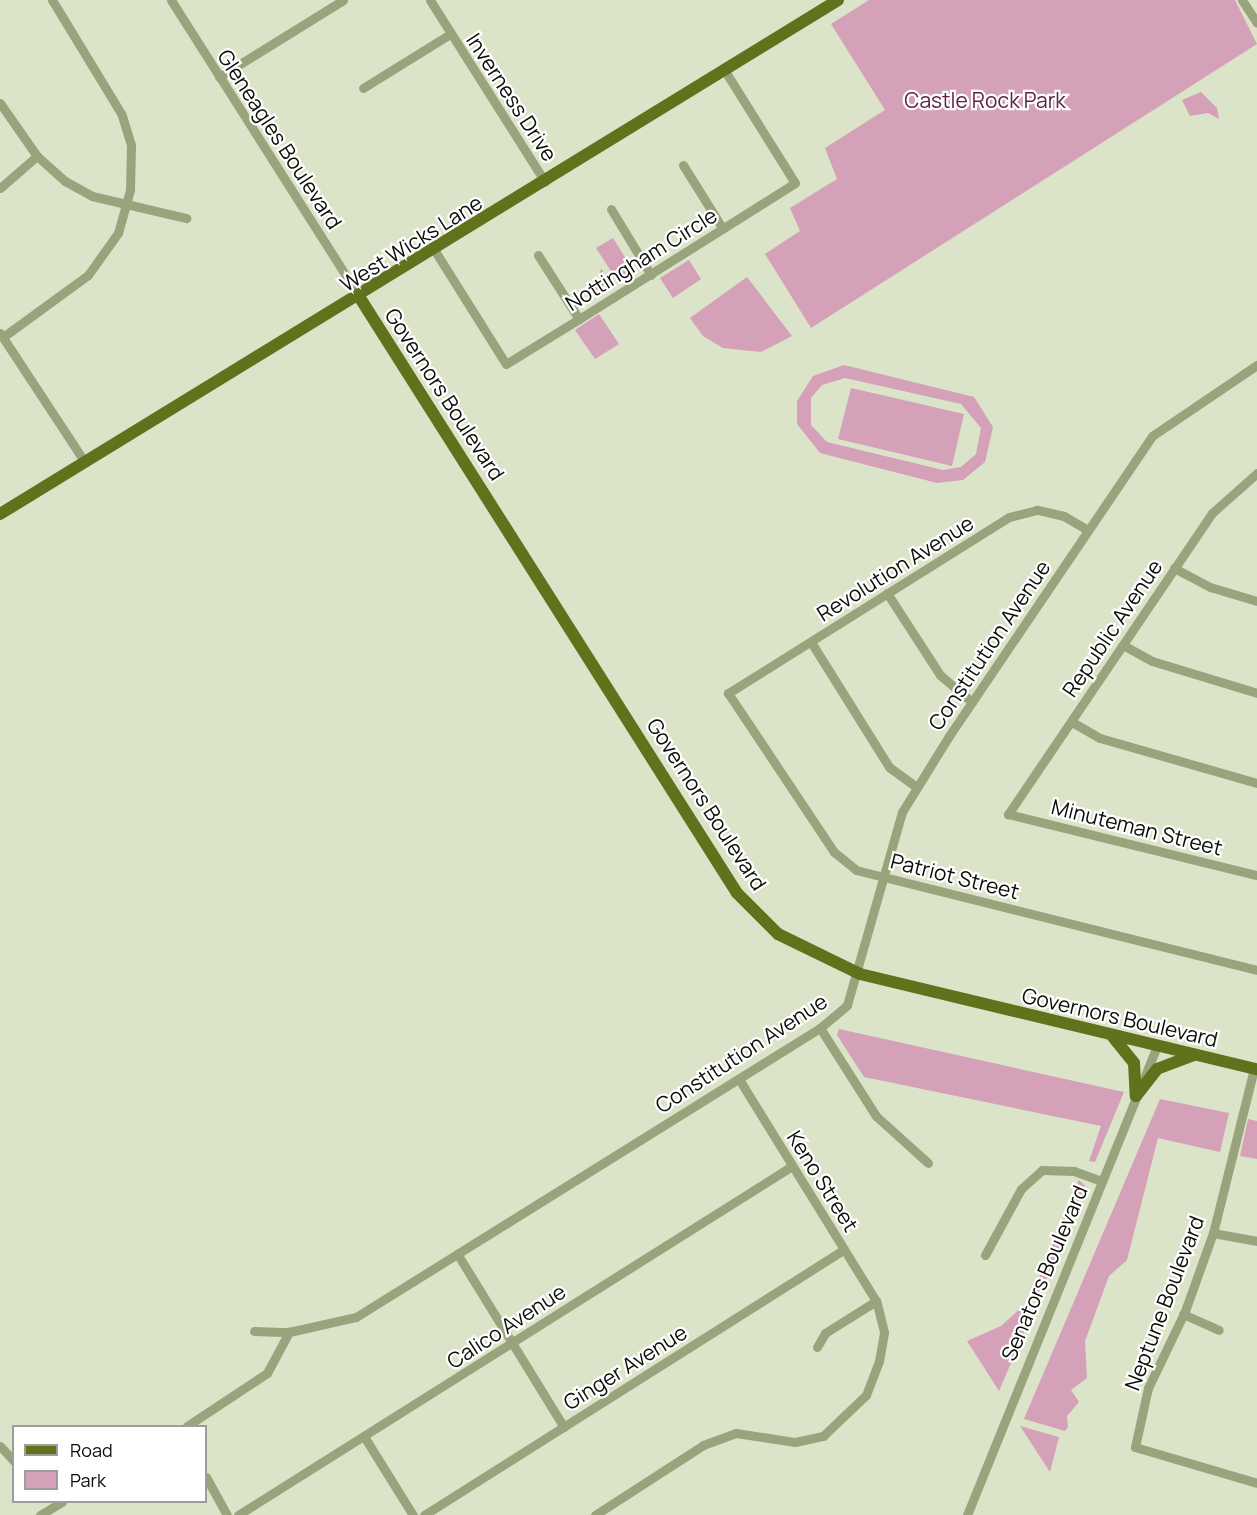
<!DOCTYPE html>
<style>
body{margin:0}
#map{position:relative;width:1257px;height:1515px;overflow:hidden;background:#dbe3c9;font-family:Manrope,sans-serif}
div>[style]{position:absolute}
.green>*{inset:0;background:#d4a1b8}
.water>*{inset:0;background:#b6839a}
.minor>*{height:9px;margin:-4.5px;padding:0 4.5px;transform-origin:4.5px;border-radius:4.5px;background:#99a47c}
.major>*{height:12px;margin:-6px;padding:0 6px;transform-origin:6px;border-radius:6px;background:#61721c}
span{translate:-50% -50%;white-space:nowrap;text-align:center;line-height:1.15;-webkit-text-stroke:4.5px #fff;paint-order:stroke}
.street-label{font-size:21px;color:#0b0d06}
.park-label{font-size:21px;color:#612244}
.legend{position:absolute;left:12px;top:1425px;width:195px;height:78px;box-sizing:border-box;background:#fff;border:2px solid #9d9e9b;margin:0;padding:8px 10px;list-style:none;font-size:18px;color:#0b0d06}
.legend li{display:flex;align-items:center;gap:12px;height:30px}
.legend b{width:30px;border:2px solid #9d9e9b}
</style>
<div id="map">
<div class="green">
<i style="clip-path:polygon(869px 0,1235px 0,1257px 44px,811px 328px,765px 254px,800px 231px,790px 208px,837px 179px,825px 148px,885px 110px,831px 24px)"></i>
<i style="clip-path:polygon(1201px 92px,1217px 108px,1219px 119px,1208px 113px,1190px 116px,1182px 100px)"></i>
<i style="clip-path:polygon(613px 238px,634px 272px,618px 282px,596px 248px)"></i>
<i style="clip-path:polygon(689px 260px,701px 279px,673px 298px,660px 278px)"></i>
<i style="clip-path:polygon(747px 277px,792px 336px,761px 352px,723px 348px,703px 336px,690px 318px)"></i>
<i style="clip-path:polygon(599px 314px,619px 344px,595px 359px,575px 330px)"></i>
<i style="clip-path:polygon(evenodd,844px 365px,974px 397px,993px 427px,985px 462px,963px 480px,937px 483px,820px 453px,797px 424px,797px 401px,813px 376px,844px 365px,845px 378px,961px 404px,981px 428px,976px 454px,961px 467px,943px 470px,827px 442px,811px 425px,811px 398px,822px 385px,845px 378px)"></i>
<i style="clip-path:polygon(851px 388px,964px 414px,952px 466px,838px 439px)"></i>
<i style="clip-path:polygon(839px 1029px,1124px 1092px,1095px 1162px,1089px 1161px,1101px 1126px,864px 1077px,837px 1035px)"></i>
<i style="clip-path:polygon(1160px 1099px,1229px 1113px,1220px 1152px,1158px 1138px,1127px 1260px,1109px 1276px,1085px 1341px,1087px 1378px,1071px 1390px,1079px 1402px,1067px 1416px,1068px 1427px,1065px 1431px,1024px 1419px)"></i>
<i style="clip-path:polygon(1248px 1119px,1257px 1121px,1257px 1159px,1240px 1156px)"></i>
<i style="clip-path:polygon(1079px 1180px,1085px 1186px,1038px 1300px,1032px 1295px)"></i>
<i style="clip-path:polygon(1030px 1300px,1035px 1307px,999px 1391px,967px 1341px,1001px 1326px)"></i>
<i style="clip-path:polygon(1020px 1426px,1059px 1437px,1050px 1472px)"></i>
</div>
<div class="water">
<i style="clip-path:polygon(601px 269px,609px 282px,592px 293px,588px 286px,600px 278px)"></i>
</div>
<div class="minor">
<i style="left:171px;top:0;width:353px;rotate:57.6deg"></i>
<i style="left:430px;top:0;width:215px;rotate:57.7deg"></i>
<i style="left:1242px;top:0;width:27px;rotate:57deg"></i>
<i style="left:219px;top:77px;width:146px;rotate:-31.8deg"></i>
<i style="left:363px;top:88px;width:102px;rotate:-31.8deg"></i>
<i style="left:0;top:103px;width:65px;rotate:55.1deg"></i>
<i style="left:37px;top:156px;width:38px;rotate:42deg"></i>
<i style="left:65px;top:181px;width:31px;rotate:29deg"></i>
<i style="left:92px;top:196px;width:97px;rotate:13.2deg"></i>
<i style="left:683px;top:165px;width:75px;rotate:58deg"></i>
<i style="left:0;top:188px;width:49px;rotate:-40.9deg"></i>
<i style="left:611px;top:209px;width:77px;rotate:58.8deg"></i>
<i style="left:435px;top:251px;width:133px;rotate:57.9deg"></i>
<i style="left:506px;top:364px;width:86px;rotate:-31.7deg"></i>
<i style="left:579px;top:319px;width:255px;rotate:-32.2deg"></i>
<i style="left:795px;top:183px;width:132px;rotate:-122deg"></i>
<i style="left:538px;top:255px;width:76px;rotate:57.4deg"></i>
<i style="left:0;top:333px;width:153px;rotate:56.7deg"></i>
<i style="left:3px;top:337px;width:105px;rotate:-36.1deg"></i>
<i style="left:88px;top:275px;width:52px;rotate:-54.5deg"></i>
<i style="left:118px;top:233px;width:45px;rotate:-74.4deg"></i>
<i style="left:130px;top:190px;width:45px;rotate:-88.7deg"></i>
<i style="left:131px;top:145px;width:31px;rotate:-107deg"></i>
<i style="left:122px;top:115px;width:135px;rotate:-121.3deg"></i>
<i style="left:1257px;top:473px;width:60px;rotate:138.4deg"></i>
<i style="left:1212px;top:513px;width:364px;rotate:124.1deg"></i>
<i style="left:1008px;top:814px;width:256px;rotate:13.8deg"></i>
<i style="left:1088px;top:530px;width:28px;rotate:-150deg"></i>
<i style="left:1064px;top:516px;width:28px;rotate:-167deg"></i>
<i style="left:1037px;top:510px;width:29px;rotate:166deg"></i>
<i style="left:1009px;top:517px;width:332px;rotate:147.9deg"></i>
<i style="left:728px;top:693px;width:191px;rotate:56.3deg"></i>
<i style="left:834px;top:852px;width:28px;rotate:39deg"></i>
<i style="left:856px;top:870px;width:413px;rotate:14deg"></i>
<i style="left:1174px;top:568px;width:41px;rotate:27.8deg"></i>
<i style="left:1210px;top:587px;width:49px;rotate:16.6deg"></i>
<i style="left:887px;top:593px;width:98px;rotate:57.1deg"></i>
<i style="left:940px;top:675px;width:42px;rotate:40.2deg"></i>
<i style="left:811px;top:642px;width:147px;rotate:58deg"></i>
<i style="left:889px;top:767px;width:34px;rotate:36deg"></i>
<i style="left:1123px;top:645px;width:33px;rotate:29deg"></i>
<i style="left:1152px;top:661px;width:110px;rotate:16.9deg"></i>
<i style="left:1072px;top:722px;width:32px;rotate:30deg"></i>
<i style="left:1100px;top:738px;width:163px;rotate:16deg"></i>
<i style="left:820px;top:1028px;width:104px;rotate:57.5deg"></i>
<i style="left:876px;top:1116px;width:70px;rotate:42.1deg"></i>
<i style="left:1213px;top:1233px;width:45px;rotate:10.3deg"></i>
<i style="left:458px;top:1255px;width:202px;rotate:58.4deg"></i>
<i style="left:985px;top:1255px;width:75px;rotate:-61.4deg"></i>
<i style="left:1021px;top:1189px;width:28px;rotate:-42deg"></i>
<i style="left:1042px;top:1170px;width:32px;rotate:2deg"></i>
<i style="left:1074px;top:1171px;width:30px;rotate:20deg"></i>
<i style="left:1183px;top:1314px;width:39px;rotate:24deg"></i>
<i style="left:254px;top:1331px;width:35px;rotate:2deg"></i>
<i style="left:289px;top:1332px;width:69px;rotate:-12.6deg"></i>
<i style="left:356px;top:1317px;width:547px;rotate:-31.92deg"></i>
<i style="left:820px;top:1028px;width:35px;rotate:-40deg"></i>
<i style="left:847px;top:1005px;width:201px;rotate:-74.1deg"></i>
<i style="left:902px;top:812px;width:89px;rotate:-58.3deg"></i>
<i style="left:949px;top:736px;width:362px;rotate:-55.9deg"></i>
<i style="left:1152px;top:436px;width:127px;rotate:-34.1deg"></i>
<i style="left:817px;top:1347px;width:16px;rotate:-60deg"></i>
<i style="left:825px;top:1333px;width:60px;rotate:-32.1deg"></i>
<i style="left:187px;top:1426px;width:96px;rotate:-33.5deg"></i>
<i style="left:267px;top:1373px;width:47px;rotate:-61.8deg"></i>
<i style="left:365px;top:1438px;width:91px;rotate:58.1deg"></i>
<i style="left:0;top:1446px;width:21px;rotate:47deg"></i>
<i style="left:1135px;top:1447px;width:60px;rotate:-77.6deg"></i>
<i style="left:1148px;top:1388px;width:85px;rotate:-64.3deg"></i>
<i style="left:1185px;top:1311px;width:83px;rotate:-70.3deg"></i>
<i style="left:1213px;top:1233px;width:170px;rotate:-76deg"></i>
<i style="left:1135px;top:1447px;width:127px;rotate:16.4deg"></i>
<i style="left:206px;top:1477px;width:43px;rotate:61.1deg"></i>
<i style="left:40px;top:1515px;width:26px;rotate:-31deg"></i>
<i style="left:238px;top:1515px;width:655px;rotate:-32.21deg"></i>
<i style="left:424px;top:1515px;width:497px;rotate:-32.3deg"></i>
<i style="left:595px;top:1515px;width:129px;rotate:-32.9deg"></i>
<i style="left:703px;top:1445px;width:35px;rotate:-20deg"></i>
<i style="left:736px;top:1433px;width:60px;rotate:8.7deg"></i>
<i style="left:795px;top:1442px;width:29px;rotate:-12deg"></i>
<i style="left:823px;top:1436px;width:59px;rotate:-43.6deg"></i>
<i style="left:866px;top:1395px;width:36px;rotate:-69deg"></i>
<i style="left:879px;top:1361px;width:29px;rotate:-80deg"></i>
<i style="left:884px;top:1332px;width:32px;rotate:-104deg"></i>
<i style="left:876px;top:1301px;width:261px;rotate:-121.7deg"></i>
<i style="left:967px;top:1515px;width:506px;rotate:-67.95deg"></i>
</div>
<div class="major">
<i style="left:360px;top:298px;width:704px;rotate:57.64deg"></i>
<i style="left:737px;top:893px;width:58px;rotate:45deg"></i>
<i style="left:778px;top:934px;width:91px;rotate:26deg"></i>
<i style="left:860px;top:974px;width:408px;rotate:13.5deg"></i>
<i style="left:0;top:514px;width:983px;rotate:-31.52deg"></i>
<i style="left:1113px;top:1037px;width:33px;rotate:51deg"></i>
<i style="left:1134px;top:1063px;width:33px;rotate:87deg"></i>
<i style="left:1136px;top:1096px;width:34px;rotate:-52deg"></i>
<i style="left:1157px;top:1069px;width:39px;rotate:-21deg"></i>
</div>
<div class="street-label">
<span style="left:512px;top:97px;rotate:57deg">Inverness Drive</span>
<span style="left:280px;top:139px;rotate:57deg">Gleneagles Boulevard</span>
<span style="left:411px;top:243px;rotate:-32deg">West Wicks Lane</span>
<span style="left:641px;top:259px;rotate:-32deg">Nottingham Circle</span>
<span style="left:445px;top:394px;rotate:57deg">Governors Boulevard</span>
<span style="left:895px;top:568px;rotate:-32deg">Revolution Avenue</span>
<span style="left:1112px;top:628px;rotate:-56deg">Republic Avenue</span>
<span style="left:989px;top:645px;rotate:-56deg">Constitution Avenue</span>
<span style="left:707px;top:804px;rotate:57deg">Governors Boulevard</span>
<span style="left:1137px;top:827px;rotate:14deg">Minuteman Street</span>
<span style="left:955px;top:876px;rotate:14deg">Patriot Street</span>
<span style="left:1120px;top:1017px;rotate:13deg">Governors Boulevard</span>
<span style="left:741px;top:1053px;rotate:-33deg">Constitution Avenue</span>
<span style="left:823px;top:1181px;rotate:58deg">Keno Street</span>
<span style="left:1044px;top:1273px;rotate:-67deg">Senators Boulevard</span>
<span style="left:1164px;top:1303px;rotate:-69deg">Neptune Boulevard</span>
<span style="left:506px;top:1326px;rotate:-33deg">Calico Avenue</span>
<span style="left:625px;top:1367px;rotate:-32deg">Ginger Avenue</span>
</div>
<div class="park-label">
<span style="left:985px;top:100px">Castle Rock Park</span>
</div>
<ul class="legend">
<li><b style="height:8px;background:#61721c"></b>Road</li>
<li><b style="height:16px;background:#d4a1b8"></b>Park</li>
</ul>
</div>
